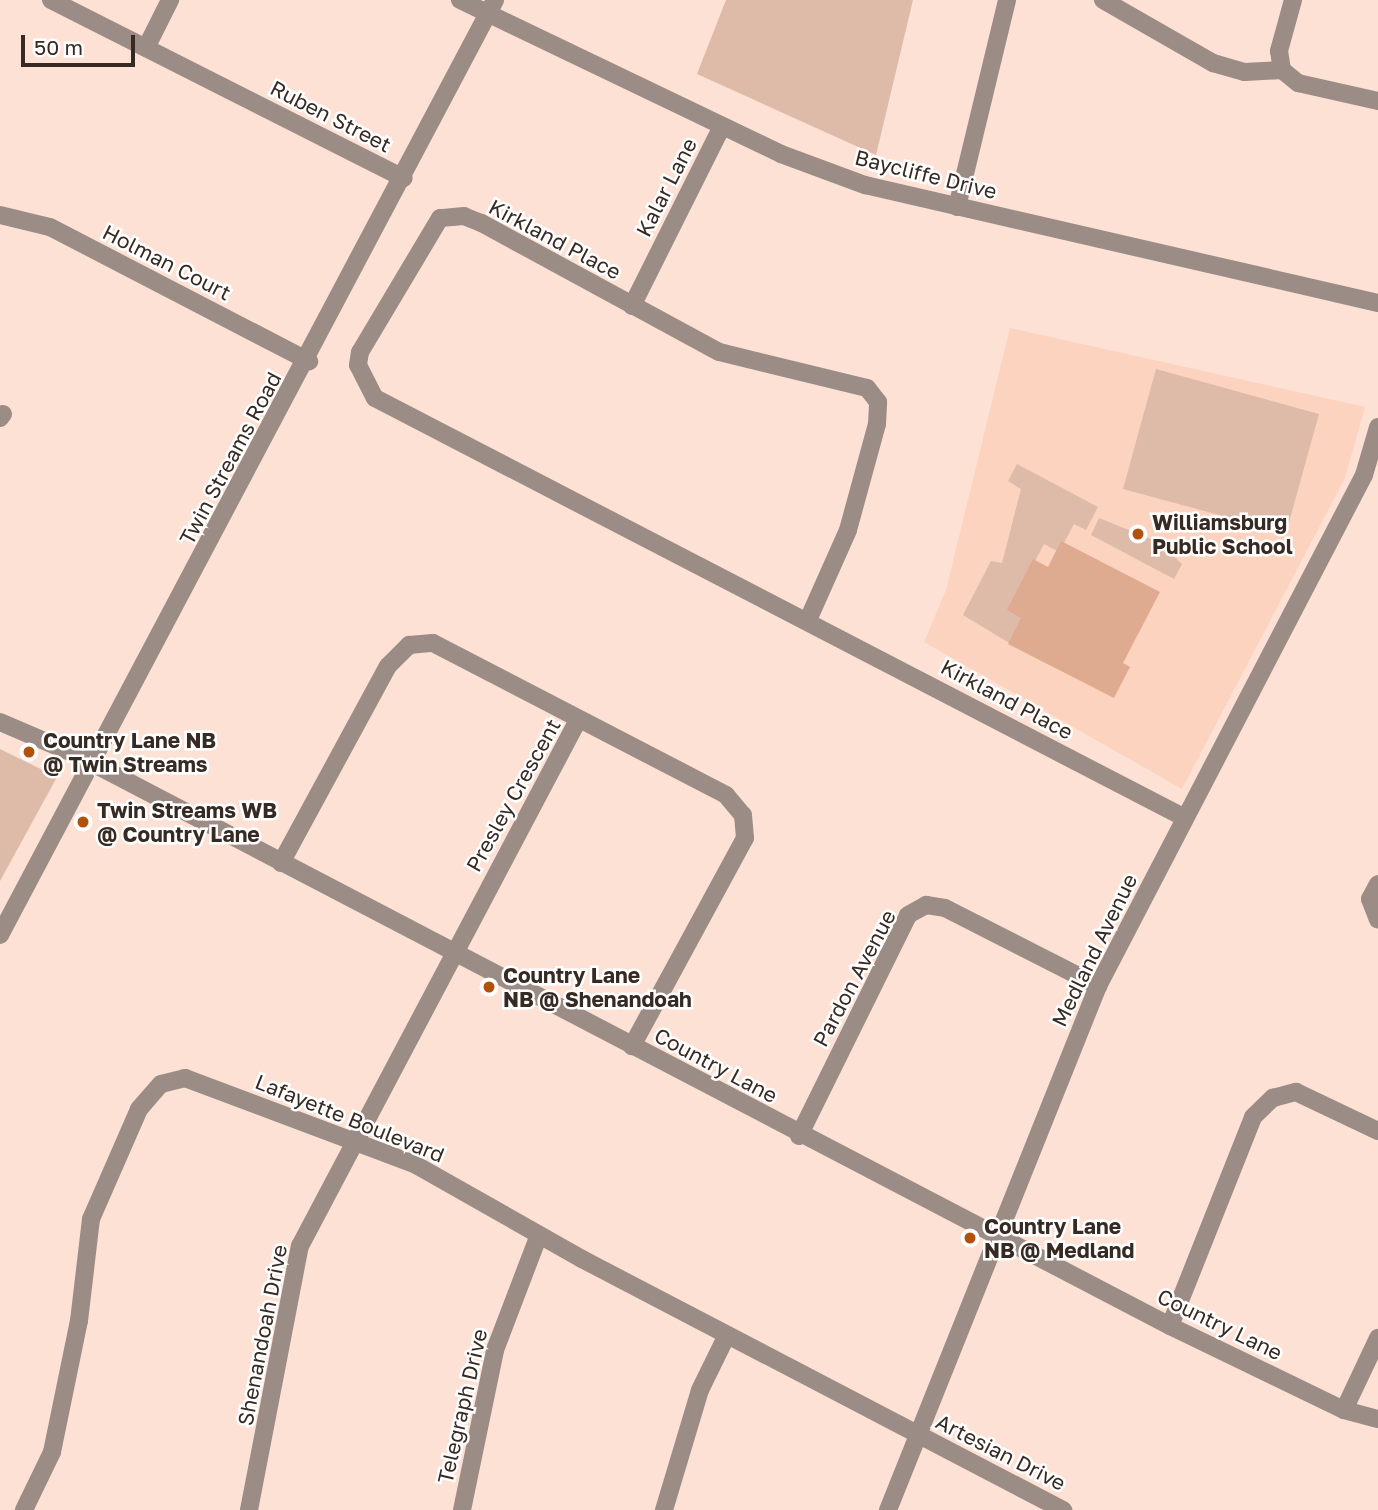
<!DOCTYPE html>
<style>
body{margin:0}
#map{position:relative;width:1378px;height:1510px;overflow:hidden;background:#fde1d4;font-family:"Golos Text",sans-serif}
div>[style]{position:absolute}
.built>*{inset:0;background:#fcd3be}
.green>*{inset:0;background:#debaa8}
.building>*{inset:0;background:#dfab90}
.minor>*{height:18px;margin:-9px;padding:0 9px;transform-origin:9px;border-radius:9px;background:#9b8d86}
.dots>*{width:19px;height:19px;translate:-50% -50%;box-sizing:border-box;border:4px solid #fff;border-radius:50%}
span{translate:-50% -50%;white-space:nowrap;text-align:center;line-height:1.15;-webkit-text-stroke:5px #fff;paint-order:stroke}
.street-label{font-size:21px;color:#362a23}
.poi-label{font-size:21px;color:#362a23;font-weight:700}
.left{translate:0 -50%;text-align:left}
.scale{position:absolute;left:21px;top:35px;width:114px;height:32px;box-sizing:border-box;border:4px solid #362a23;border-top:0;padding-left:9px;font-size:21px;line-height:24px;white-space:nowrap;color:#362a23;-webkit-text-stroke:5px #fff;paint-order:stroke}
</style>
<div id="map">
<div class="built">
<i style="clip-path:polygon(1010px 328px,1365px 407px,1345px 478px,1182px 789px,924px 642px,946px 590px)"></i>
</div>
<div class="green">
<i style="clip-path:polygon(726px 0,913px 0,876px 155px,697px 74px)"></i>
<i style="clip-path:polygon(1156px 369px,1319px 414px,1286px 533px,1123px 489px)"></i>
<i style="clip-path:polygon(1017px 464px,1098px 507px,1086px 530px,1074px 524px,1059px 552px,1044px 544px,1012px 604px,1027px 614px,1011px 644px,963px 615px,991px 561px,1002px 563px,1021px 489px,1008px 481px)"></i>
<i style="clip-path:polygon(1099px 518px,1158px 542px,1182px 564px,1174px 579px,1091px 535px)"></i>
<i style="clip-path:polygon(0 749px,57px 777px,0 881px)"></i>
</div>
<div class="building">
<i style="clip-path:polygon(1061px 541px,1160px 592px,1123px 663px,1130px 667px,1114px 698px,1008px 644px,1021px 618px,1007px 610px,1033px 559px,1048px 567px)"></i>
</div>
<div class="minor">
<i style="left:51px;top:0;width:395px;rotate:26.8deg"></i>
<i style="left:460px;top:0;width:356px;rotate:25.6deg"></i>
<i style="left:781px;top:154px;width:90px;rotate:20.3deg"></i>
<i style="left:865px;top:185px;width:526px;rotate:12.95deg"></i>
<i style="left:1103px;top:0;width:127px;rotate:29.8deg"></i>
<i style="left:1213px;top:63px;width:33px;rotate:16deg"></i>
<i style="left:1245px;top:72px;width:37px;rotate:-3deg"></i>
<i style="left:1293px;top:0;width:53px;rotate:105.4deg"></i>
<i style="left:1279px;top:51px;width:19px;rotate:81deg"></i>
<i style="left:1282px;top:70px;width:21px;rotate:39deg"></i>
<i style="left:1298px;top:83px;width:82px;rotate:12.7deg"></i>
<i style="left:146px;top:48px;width:54px;rotate:-63.4deg"></i>
<i style="left:957px;top:207px;width:213px;rotate:-76.4deg"></i>
<i style="left:0;top:215px;width:51px;rotate:13.5deg"></i>
<i style="left:50px;top:227px;width:292px;rotate:27.4deg"></i>
<i style="left:632px;top:306px;width:201px;rotate:-63.4deg"></i>
<i style="left:0;top:418px;width:5px;rotate:-53deg"></i>
<i style="left:808px;top:620px;width:98px;rotate:-66deg"></i>
<i style="left:848px;top:530px;width:110px;rotate:-74.7deg"></i>
<i style="left:877px;top:424px;width:22px;rotate:-87deg"></i>
<i style="left:878px;top:402px;width:18px;rotate:-128deg"></i>
<i style="left:867px;top:388px;width:152px;rotate:-166.3deg"></i>
<i style="left:719px;top:352px;width:271px;rotate:-151.5deg"></i>
<i style="left:481px;top:223px;width:18px;rotate:-158deg"></i>
<i style="left:464px;top:216px;width:24px;rotate:175deg"></i>
<i style="left:440px;top:218px;width:156px;rotate:120.8deg"></i>
<i style="left:360px;top:352px;width:13px;rotate:99deg"></i>
<i style="left:358px;top:365px;width:37px;rotate:63deg"></i>
<i style="left:375px;top:398px;width:912px;rotate:27.41deg"></i>
<i style="left:0;top:722px;width:82px;rotate:23.1deg"></i>
<i style="left:75px;top:754px;width:1235px;rotate:27.58deg"></i>
<i style="left:1170px;top:1326px;width:193px;rotate:25.8deg"></i>
<i style="left:1344px;top:1410px;width:35px;rotate:15deg"></i>
<i style="left:281px;top:863px;width:224px;rotate:-61.5deg"></i>
<i style="left:388px;top:666px;width:30px;rotate:-45deg"></i>
<i style="left:409px;top:645px;width:24px;rotate:-5deg"></i>
<i style="left:433px;top:643px;width:330px;rotate:27.4deg"></i>
<i style="left:726px;top:795px;width:26px;rotate:50deg"></i>
<i style="left:743px;top:815px;width:23px;rotate:85deg"></i>
<i style="left:745px;top:838px;width:237px;rotate:118.5deg"></i>
<i style="left:1378px;top:884px;width:17px;rotate:118deg"></i>
<i style="left:1370px;top:899px;width:22px;rotate:69deg"></i>
<i style="left:0;top:935px;width:1058px;rotate:-62.1deg"></i>
<i style="left:799px;top:1136px;width:246px;rotate:-63.7deg"></i>
<i style="left:908px;top:915px;width:21px;rotate:-29deg"></i>
<i style="left:926px;top:905px;width:19px;rotate:9deg"></i>
<i style="left:945px;top:908px;width:172px;rotate:27deg"></i>
<i style="left:1170px;top:1326px;width:225px;rotate:-68.3deg"></i>
<i style="left:1253px;top:1117px;width:28px;rotate:-44deg"></i>
<i style="left:1273px;top:1098px;width:24px;rotate:-15deg"></i>
<i style="left:1296px;top:1092px;width:91px;rotate:25.4deg"></i>
<i style="left:1344px;top:1410px;width:80px;rotate:-64.7deg"></i>
<i style="left:24px;top:1510px;width:64px;rotate:-64.2deg"></i>
<i style="left:52px;top:1452px;width:134px;rotate:-78.4deg"></i>
<i style="left:79px;top:1321px;width:103px;rotate:-83.3deg"></i>
<i style="left:91px;top:1219px;width:120px;rotate:-66.4deg"></i>
<i style="left:139px;top:1109px;width:33px;rotate:-49deg"></i>
<i style="left:161px;top:1084px;width:25px;rotate:-14deg"></i>
<i style="left:185px;top:1078px;width:247px;rotate:20.6deg"></i>
<i style="left:416px;top:1165px;width:191px;rotate:29.5deg"></i>
<i style="left:582px;top:1259px;width:543px;rotate:27.56deg"></i>
<i style="left:249px;top:1510px;width:269px;rotate:-79.1deg"></i>
<i style="left:300px;top:1246px;width:593px;rotate:-62.14deg"></i>
<i style="left:462px;top:1510px;width:163px;rotate:-78.3deg"></i>
<i style="left:495px;top:1350px;width:123px;rotate:-69.1deg"></i>
<i style="left:664px;top:1510px;width:125px;rotate:-73.3deg"></i>
<i style="left:700px;top:1390px;width:61px;rotate:-63.9deg"></i>
<i style="left:888px;top:1510px;width:565px;rotate:-68.16deg"></i>
<i style="left:1098px;top:986px;width:576px;rotate:-62.5deg"></i>
<i style="left:1364px;top:475px;width:50px;rotate:-73.7deg"></i>
</div>
<div class="dots">
<i style="left:1138px;top:534px;background:#b1510c"></i>
<i style="left:29px;top:752px;background:#b1510c"></i>
<i style="left:83px;top:822px;background:#b1510c"></i>
<i style="left:489px;top:987px;background:#b1510c"></i>
<i style="left:970px;top:1238px;background:#b1510c"></i>
</div>
<div class="street-label">
<span style="left:331px;top:116px;rotate:27deg">Ruben Street</span>
<span style="left:926px;top:174px;rotate:14deg">Baycliffe Drive</span>
<span style="left:666px;top:187px;rotate:-63deg">Kalar Lane</span>
<span style="left:555px;top:239px;rotate:28deg">Kirkland Place</span>
<span style="left:167px;top:262px;rotate:27deg">Holman Court</span>
<span style="left:230px;top:458px;rotate:-62deg">Twin Streams Road</span>
<span style="left:1007px;top:699px;rotate:28deg">Kirkland Place</span>
<span style="left:513px;top:795px;rotate:-61deg">Presley Crescent</span>
<span style="left:1094px;top:950px;rotate:-64deg">Medland Avenue</span>
<span style="left:854px;top:978px;rotate:-62deg">Pardon Avenue</span>
<span style="left:716px;top:1065px;rotate:28deg">Country Lane</span>
<span style="left:350px;top:1118px;rotate:22deg">Lafayette Boulevard</span>
<span style="left:1220px;top:1324px;rotate:26deg">Country Lane</span>
<span style="left:262px;top:1335px;rotate:-79deg">Shenandoah Drive</span>
<span style="left:462px;top:1406px;rotate:-77deg">Telegraph Drive</span>
<span style="left:1001px;top:1452px;rotate:27deg">Artesian Drive</span>
</div>
<div class="poi-label">
<span class="left" style="left:1152px;top:534px">Williamsburg<br>Public School</span>
<span class="left" style="left:43px;top:752px">Country Lane NB<br>@ Twin Streams</span>
<span class="left" style="left:97px;top:822px">Twin Streams WB<br>@ Country Lane</span>
<span class="left" style="left:503px;top:987px">Country Lane<br>NB @ Shenandoah</span>
<span class="left" style="left:984px;top:1238px">Country Lane<br>NB @ Medland</span>
</div>
<div class="scale">50 m</div>
</div>
